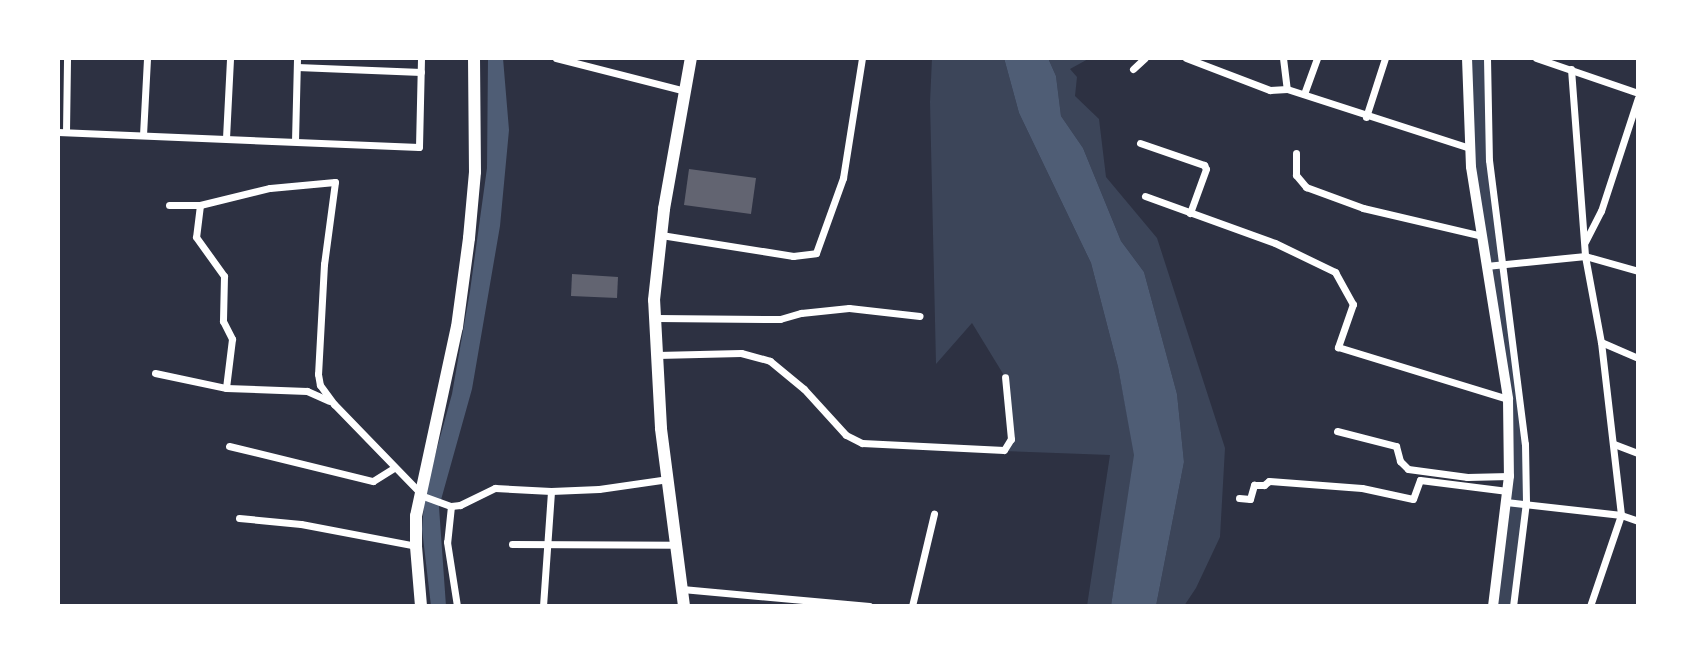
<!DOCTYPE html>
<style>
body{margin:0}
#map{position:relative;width:1696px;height:664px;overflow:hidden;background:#2d3142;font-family:"Fira Sans",sans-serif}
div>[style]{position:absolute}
.green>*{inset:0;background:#3c4559}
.water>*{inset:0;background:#4f5d75}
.building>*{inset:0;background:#626471}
.minor>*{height:7px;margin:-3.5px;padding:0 3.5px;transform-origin:3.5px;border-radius:3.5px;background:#fff}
.tertiary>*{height:10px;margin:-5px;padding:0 5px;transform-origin:5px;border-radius:5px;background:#fff}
.primary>*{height:12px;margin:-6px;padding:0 6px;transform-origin:6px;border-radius:6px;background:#fff}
span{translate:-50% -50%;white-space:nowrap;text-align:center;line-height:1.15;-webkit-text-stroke:7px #fff;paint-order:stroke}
.frame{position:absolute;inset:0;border:60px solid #fff;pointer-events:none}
</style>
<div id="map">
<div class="green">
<i style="clip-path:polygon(932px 58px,1004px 58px,1019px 113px,1091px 263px,1118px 367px,1135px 455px,1111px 606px,1087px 606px,1110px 455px,1001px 451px,1010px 444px,1005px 377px,972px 323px,936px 364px,930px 102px)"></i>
<i style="clip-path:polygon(1048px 58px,1090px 58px,1070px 69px,1077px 77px,1075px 96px,1099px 119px,1106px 177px,1157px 238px,1225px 448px,1220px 537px,1196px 588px,1184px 606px,1156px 606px,1184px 462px,1177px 394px,1144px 272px,1121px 241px,1083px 148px,1061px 116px,1056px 76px)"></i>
<i style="clip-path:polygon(1467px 58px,1487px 58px,1489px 160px,1520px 387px,1526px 502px,1513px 606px,1493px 606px,1506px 502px,1508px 399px,1471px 167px)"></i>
</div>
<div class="water">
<i style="clip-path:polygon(488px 58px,503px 58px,509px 130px,500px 226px,472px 389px,439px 507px,446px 606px,431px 606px,422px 529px,425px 492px,452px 394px,470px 291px,487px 168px)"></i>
<i style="clip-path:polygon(1004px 58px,1048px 58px,1056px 76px,1061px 116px,1083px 148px,1121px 241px,1144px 272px,1177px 394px,1184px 462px,1156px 606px,1111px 606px,1134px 455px,1118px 367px,1091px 263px,1019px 113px)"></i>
</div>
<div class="building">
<i style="clip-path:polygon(689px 169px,756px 178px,751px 214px,684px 205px)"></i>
<i style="clip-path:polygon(572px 274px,618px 277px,617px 298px,571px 296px)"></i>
</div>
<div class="minor">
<i style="left:556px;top:58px;width:133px;rotate:14.3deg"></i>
<i style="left:1186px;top:58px;width:90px;rotate:20.9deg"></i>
<i style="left:1270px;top:90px;width:17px;rotate:-3deg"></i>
<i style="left:1287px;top:89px;width:192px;rotate:17.9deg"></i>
<i style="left:1283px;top:58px;width:31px;rotate:83deg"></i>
<i style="left:1487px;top:58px;width:102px;rotate:88.9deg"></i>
<i style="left:1489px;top:160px;width:286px;rotate:82.8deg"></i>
<i style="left:1525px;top:444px;width:58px;rotate:89deg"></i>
<i style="left:1526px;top:502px;width:105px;rotate:97.1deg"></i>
<i style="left:1536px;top:58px;width:108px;rotate:18.9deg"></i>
<i style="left:297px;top:67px;width:124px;rotate:2.3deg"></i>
<i style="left:1133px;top:69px;width:16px;rotate:-43deg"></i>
<i style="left:1571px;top:69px;width:188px;rotate:85.7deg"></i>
<i style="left:1585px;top:256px;width:87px;rotate:79.5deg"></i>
<i style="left:1601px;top:342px;width:174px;rotate:83.4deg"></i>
<i style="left:1621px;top:515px;width:96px;rotate:108.8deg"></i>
<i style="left:1304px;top:94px;width:38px;rotate:-70deg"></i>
<i style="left:1366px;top:117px;width:62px;rotate:-72.1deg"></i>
<i style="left:58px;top:132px;width:361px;rotate:2.4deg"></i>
<i style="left:419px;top:147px;width:89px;rotate:-88.7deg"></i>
<i style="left:66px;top:132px;width:74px;rotate:-89.2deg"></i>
<i style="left:143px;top:135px;width:77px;rotate:-87deg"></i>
<i style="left:226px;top:138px;width:80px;rotate:-87.1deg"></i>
<i style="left:295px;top:141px;width:83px;rotate:-88.6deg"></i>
<i style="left:1140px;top:143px;width:68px;rotate:19deg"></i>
<i style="left:1204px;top:165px;width:4px;rotate:63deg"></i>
<i style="left:1206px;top:169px;width:47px;rotate:110deg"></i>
<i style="left:1296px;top:153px;width:22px;rotate:90deg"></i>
<i style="left:1296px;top:175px;width:16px;rotate:50deg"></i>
<i style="left:1306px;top:187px;width:61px;rotate:20.2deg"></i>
<i style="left:1363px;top:208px;width:122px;rotate:13.2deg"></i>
<i style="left:1145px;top:196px;width:138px;rotate:19.9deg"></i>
<i style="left:1275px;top:243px;width:67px;rotate:25.8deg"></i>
<i style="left:1335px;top:272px;width:37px;rotate:61deg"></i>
<i style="left:1353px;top:304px;width:46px;rotate:109.2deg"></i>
<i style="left:1338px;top:347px;width:178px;rotate:17deg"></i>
<i style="left:169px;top:205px;width:31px"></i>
<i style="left:200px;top:205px;width:72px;rotate:-13.7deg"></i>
<i style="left:270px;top:188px;width:65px;rotate:-5.3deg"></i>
<i style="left:335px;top:182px;width:83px;rotate:97.6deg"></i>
<i style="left:324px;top:264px;width:110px;rotate:93.1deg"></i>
<i style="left:318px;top:374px;width:11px;rotate:80deg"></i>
<i style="left:320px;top:385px;width:24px;rotate:54deg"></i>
<i style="left:334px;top:404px;width:128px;rotate:45.9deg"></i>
<i style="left:423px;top:496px;width:30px;rotate:20deg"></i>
<i style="left:451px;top:506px;width:9px;rotate:-6deg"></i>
<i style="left:460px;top:505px;width:39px;rotate:-26deg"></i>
<i style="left:495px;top:488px;width:56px;rotate:3.1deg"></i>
<i style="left:551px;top:491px;width:48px;rotate:-2.4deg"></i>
<i style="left:599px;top:489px;width:70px;rotate:-8.2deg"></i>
<i style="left:200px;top:205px;width:32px;rotate:97deg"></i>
<i style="left:196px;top:237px;width:48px;rotate:54.3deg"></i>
<i style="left:224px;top:276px;width:45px;rotate:91.3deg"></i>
<i style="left:223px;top:321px;width:20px;rotate:63deg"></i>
<i style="left:232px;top:339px;width:49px;rotate:97deg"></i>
<i style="left:661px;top:235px;width:134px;rotate:9deg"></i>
<i style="left:793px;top:256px;width:23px;rotate:-7deg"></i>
<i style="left:816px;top:253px;width:80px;rotate:-70.2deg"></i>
<i style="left:843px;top:178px;width:121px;rotate:-81deg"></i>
<i style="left:1585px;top:242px;width:35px;rotate:-63deg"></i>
<i style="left:1601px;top:211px;width:119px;rotate:-71.9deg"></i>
<i style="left:1486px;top:266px;width:100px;rotate:-5.8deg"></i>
<i style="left:1585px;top:256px;width:55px;rotate:15.8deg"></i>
<i style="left:657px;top:318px;width:123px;rotate:0.5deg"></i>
<i style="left:780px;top:319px;width:22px;rotate:-16deg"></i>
<i style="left:801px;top:313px;width:48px;rotate:-5.9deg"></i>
<i style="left:849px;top:308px;width:71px;rotate:6.4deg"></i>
<i style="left:1601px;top:342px;width:40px;rotate:23.4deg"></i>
<i style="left:657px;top:355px;width:84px;rotate:-1.4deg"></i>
<i style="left:741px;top:353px;width:30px;rotate:15deg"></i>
<i style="left:770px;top:361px;width:44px;rotate:39.5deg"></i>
<i style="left:804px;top:389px;width:62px;rotate:47.6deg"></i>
<i style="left:846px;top:435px;width:18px;rotate:27deg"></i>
<i style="left:862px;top:443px;width:142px;rotate:2.8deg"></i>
<i style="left:1004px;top:450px;width:13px;rotate:-58deg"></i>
<i style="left:1011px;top:439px;width:62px;rotate:-95.5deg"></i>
<i style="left:155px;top:373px;width:73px;rotate:11.9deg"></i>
<i style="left:226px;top:388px;width:81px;rotate:2.1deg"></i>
<i style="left:307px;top:391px;width:24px;rotate:24deg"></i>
<i style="left:1337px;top:431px;width:61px;rotate:14.3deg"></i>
<i style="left:1396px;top:446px;width:16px;rotate:75deg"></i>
<i style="left:1400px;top:461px;width:11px;rotate:45deg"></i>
<i style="left:1408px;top:469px;width:60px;rotate:7.7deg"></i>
<i style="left:1467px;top:477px;width:42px;rotate:-1.4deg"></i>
<i style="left:1614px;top:444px;width:26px;rotate:21deg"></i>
<i style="left:229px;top:446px;width:148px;rotate:13.7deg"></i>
<i style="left:373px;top:481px;width:25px;rotate:-32deg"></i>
<i style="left:1239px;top:498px;width:11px;rotate:5deg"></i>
<i style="left:1250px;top:499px;width:15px;rotate:-74deg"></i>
<i style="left:1254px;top:485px;width:10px"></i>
<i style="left:1264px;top:485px;width:6px;rotate:-39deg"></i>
<i style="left:1269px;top:481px;width:93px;rotate:4.3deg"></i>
<i style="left:1362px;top:488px;width:52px;rotate:12.2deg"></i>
<i style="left:1413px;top:499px;width:20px;rotate:-70deg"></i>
<i style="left:1420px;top:480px;width:88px;rotate:7.2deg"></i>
<i style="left:1506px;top:502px;width:116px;rotate:6.4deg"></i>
<i style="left:1621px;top:515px;width:18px;rotate:19deg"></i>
<i style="left:451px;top:506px;width:36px;rotate:96deg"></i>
<i style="left:447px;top:542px;width:65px;rotate:81.1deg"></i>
<i style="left:239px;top:518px;width:62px;rotate:5.5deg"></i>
<i style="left:301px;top:524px;width:117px;rotate:10.8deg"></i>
<i style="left:512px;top:544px;width:165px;rotate:0.3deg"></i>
<i style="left:682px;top:589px;width:188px;rotate:5.2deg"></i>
<i style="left:543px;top:606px;width:115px;rotate:-86deg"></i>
<i style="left:912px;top:606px;width:95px;rotate:-76.6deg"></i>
</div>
<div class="tertiary">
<i style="left:1467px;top:58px;width:109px;rotate:87.9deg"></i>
<i style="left:1471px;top:167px;width:235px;rotate:80.9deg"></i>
<i style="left:1508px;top:399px;width:77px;rotate:89.3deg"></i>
<i style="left:1509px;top:476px;width:131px;rotate:97deg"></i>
</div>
<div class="primary">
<i style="left:421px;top:606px;width:60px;rotate:-94.8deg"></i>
<i style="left:416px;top:546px;width:30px;rotate:-90deg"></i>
<i style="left:416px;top:516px;width:193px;rotate:-77.8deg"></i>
<i style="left:457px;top:327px;width:90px;rotate:-82.3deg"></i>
<i style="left:469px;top:238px;width:66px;rotate:-84.8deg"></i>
<i style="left:475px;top:172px;width:114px;rotate:-90.5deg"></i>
<i style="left:684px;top:606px;width:179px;rotate:-97.4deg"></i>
<i style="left:661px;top:428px;width:128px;rotate:-93.1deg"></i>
<i style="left:654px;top:300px;width:92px;rotate:-83.7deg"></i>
<i style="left:664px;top:209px;width:153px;rotate:-79.9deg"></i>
</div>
<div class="frame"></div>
</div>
